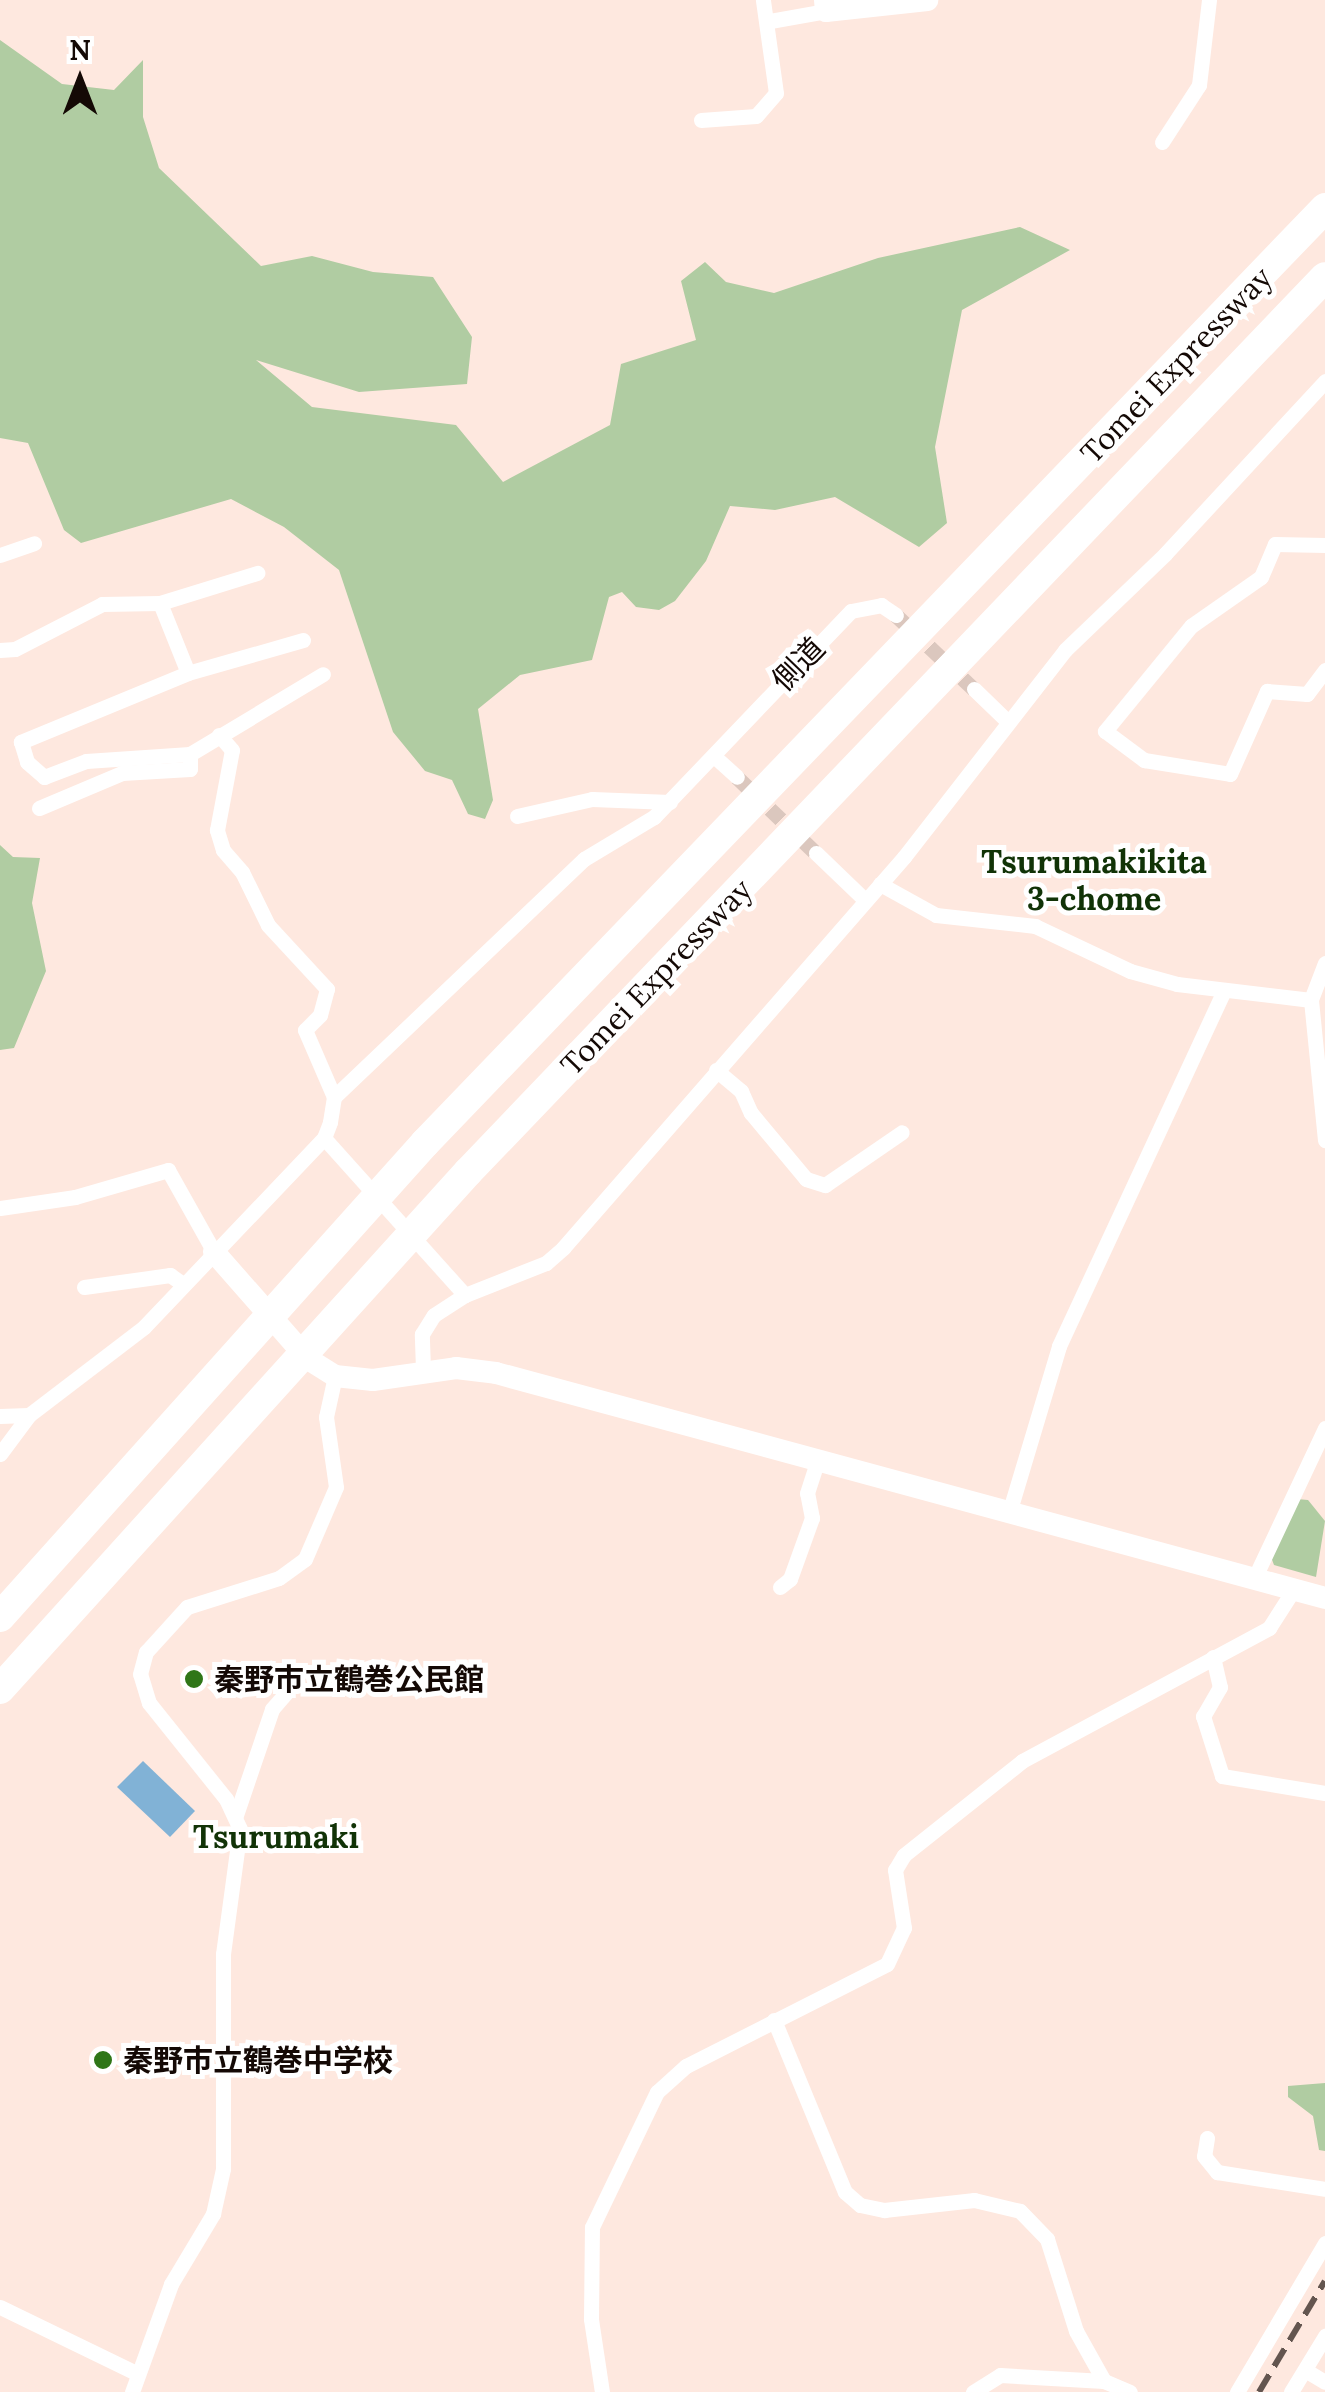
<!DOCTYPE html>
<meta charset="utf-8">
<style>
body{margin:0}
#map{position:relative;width:1325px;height:2392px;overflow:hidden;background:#fee8df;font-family:Lora,"Noto Sans JP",serif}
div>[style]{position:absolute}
.green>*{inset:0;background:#b0cca2}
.water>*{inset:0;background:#81b2d6}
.street-tunnel>*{height:15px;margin-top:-7.5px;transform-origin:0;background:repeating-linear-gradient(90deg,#dbc7be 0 15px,transparent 0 23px)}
.street>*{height:15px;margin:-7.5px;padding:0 7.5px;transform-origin:7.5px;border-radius:7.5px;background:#fff}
.secondary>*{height:22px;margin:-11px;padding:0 11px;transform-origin:11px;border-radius:11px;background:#fff}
.highway>*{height:30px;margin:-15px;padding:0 15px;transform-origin:15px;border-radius:15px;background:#fff}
.rail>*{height:6px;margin-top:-3px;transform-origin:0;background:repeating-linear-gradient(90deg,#63554f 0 20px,transparent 0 30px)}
.dots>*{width:28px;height:28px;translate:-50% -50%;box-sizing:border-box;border:5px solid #fff;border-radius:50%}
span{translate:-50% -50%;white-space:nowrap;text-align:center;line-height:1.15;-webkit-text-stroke:10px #fff;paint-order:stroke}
.street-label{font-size:30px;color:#140905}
.poi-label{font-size:30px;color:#140905;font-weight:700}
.left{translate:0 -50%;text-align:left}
.neighbourhood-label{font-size:32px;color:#113307;font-weight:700}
.north{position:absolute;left:30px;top:30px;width:100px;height:100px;-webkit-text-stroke:8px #fff;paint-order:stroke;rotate:0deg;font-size:28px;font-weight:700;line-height:40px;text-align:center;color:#140905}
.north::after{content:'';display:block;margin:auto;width:35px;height:45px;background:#140905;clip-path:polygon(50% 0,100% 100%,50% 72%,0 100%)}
</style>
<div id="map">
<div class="green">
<i style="clip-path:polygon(0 40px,62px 84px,114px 90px,143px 60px,143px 117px,159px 168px,261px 266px,312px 256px,373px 272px,433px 277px,472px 337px,467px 384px,359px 392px,256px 360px,312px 407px,456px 425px,503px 482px,610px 425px,621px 364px,696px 340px,681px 281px,705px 262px,726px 282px,774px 293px,878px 258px,1020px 227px,1070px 250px,962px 310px,935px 447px,947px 523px,919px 547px,835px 497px,775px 510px,730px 506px,706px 561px,675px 601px,659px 610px,636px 607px,622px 592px,609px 597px,592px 660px,520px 675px,478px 709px,493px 800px,485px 819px,468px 814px,452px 780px,425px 771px,393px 732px,339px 570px,284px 527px,231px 499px,81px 543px,64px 530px,28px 443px,0 438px)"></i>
<i style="clip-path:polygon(0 845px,13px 857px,40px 858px,32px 903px,46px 971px,14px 1048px,0 1050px)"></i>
<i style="clip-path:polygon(1297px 1499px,1308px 1500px,1325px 1521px,1316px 1577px,1274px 1565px,1271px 1557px)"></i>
<i style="clip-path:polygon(1325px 2083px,1325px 2151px,1319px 2150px,1313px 2116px,1288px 2097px,1288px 2086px)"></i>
</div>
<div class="water">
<i style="clip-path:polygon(143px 1761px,195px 1811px,170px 1837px,117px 1787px)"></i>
</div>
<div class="street-tunnel">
<i style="left:896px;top:615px;width:108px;rotate:43.5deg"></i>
<i style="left:737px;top:777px;width:110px;rotate:43.9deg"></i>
</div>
<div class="street">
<i style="left:770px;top:21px;width:57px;rotate:-10.1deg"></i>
<i style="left:701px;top:120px;width:55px;rotate:-4.2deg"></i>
<i style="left:756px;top:116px;width:30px;rotate:-49deg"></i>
<i style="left:776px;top:93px;width:94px;rotate:-98deg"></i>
<i style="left:1162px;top:142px;width:68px;rotate:-57deg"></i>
<i style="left:1199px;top:85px;width:86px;rotate:-83.3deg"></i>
<i style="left:1325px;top:545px;width:50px;rotate:-178.9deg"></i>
<i style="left:1275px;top:544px;width:36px;rotate:113deg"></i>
<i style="left:1261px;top:577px;width:85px;rotate:145deg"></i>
<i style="left:1191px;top:626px;width:136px;rotate:129.3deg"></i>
<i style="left:1105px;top:731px;width:49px;rotate:36.6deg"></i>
<i style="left:1144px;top:760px;width:87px;rotate:9.2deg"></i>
<i style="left:1230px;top:774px;width:91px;rotate:-66deg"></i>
<i style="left:1267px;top:691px;width:40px;rotate:4.3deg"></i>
<i style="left:1307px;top:694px;width:30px;rotate:-53deg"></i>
<i style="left:0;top:555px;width:36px;rotate:-19deg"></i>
<i style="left:160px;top:603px;width:102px;rotate:-17.2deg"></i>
<i style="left:303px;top:640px;width:120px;rotate:164deg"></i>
<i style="left:188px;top:673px;width:181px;rotate:157.6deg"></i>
<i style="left:21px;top:742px;width:21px;rotate:73deg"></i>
<i style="left:27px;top:762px;width:23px;rotate:41deg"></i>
<i style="left:44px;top:777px;width:45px;rotate:-20.9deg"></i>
<i style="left:86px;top:761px;width:104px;rotate:-3.9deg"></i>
<i style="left:190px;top:754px;width:155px;rotate:-31deg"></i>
<i style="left:0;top:650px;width:15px;rotate:-4deg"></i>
<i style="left:15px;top:649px;width:98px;rotate:-27.3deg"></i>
<i style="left:102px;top:604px;width:58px;rotate:-1deg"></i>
<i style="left:160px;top:603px;width:75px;rotate:68.2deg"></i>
<i style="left:974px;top:689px;width:47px;rotate:44.1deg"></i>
<i style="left:716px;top:758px;width:28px;rotate:42deg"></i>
<i style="left:39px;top:808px;width:90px;rotate:-22.9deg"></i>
<i style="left:122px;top:773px;width:68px;rotate:-3.4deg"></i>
<i style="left:190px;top:769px;width:15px;rotate:-90deg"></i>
<i style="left:517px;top:816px;width:77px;rotate:-12.8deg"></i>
<i style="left:592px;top:799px;width:78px;rotate:2.2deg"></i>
<i style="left:816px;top:853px;width:68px;rotate:43.8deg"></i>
<i style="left:880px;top:884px;width:64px;rotate:29deg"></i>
<i style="left:936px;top:915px;width:100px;rotate:6.3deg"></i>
<i style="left:1035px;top:926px;width:105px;rotate:25.3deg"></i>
<i style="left:1130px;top:971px;width:49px;rotate:15.5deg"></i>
<i style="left:1177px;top:984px;width:135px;rotate:6.8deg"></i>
<i style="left:1325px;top:963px;width:40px;rotate:111deg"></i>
<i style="left:1311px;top:1000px;width:141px;rotate:84.3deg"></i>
<i style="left:716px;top:1070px;width:33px;rotate:40deg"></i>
<i style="left:741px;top:1091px;width:24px;rotate:66deg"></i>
<i style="left:751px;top:1113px;width:86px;rotate:50.2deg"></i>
<i style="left:806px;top:1179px;width:20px;rotate:18deg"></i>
<i style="left:825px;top:1185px;width:93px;rotate:-34.5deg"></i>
<i style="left:334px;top:1097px;width:345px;rotate:-43.6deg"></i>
<i style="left:584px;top:859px;width:82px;rotate:-31deg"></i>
<i style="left:654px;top:817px;width:285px;rotate:-46.3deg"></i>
<i style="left:851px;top:611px;width:31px;rotate:-11deg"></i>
<i style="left:881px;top:605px;width:18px;rotate:34deg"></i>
<i style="left:324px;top:1138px;width:211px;rotate:48.1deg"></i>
<i style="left:0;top:1208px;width:76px;rotate:-8.3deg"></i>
<i style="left:75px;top:1197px;width:97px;rotate:-16.2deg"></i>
<i style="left:168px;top:1170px;width:94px;rotate:60.7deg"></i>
<i style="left:84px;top:1287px;width:87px;rotate:-7.9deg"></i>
<i style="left:170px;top:1275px;width:16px;rotate:35deg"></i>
<i style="left:423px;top:1369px;width:35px;rotate:-92deg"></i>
<i style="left:422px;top:1334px;width:22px;rotate:-58deg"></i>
<i style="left:434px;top:1315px;width:37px;rotate:-33deg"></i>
<i style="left:465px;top:1295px;width:87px;rotate:-21.6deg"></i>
<i style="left:546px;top:1263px;width:23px;rotate:-41deg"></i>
<i style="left:563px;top:1248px;width:519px;rotate:-48.91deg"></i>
<i style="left:904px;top:857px;width:262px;rotate:-52.1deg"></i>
<i style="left:1065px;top:650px;width:139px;rotate:-43.8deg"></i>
<i style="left:1165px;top:554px;width:236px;rotate:-47.2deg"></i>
<i style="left:0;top:1416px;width:29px;rotate:-2deg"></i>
<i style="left:0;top:1454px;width:49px;rotate:-53.4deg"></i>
<i style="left:29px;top:1415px;width:145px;rotate:-37.4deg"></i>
<i style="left:144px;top:1327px;width:261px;rotate:-46.4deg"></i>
<i style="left:324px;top:1138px;width:17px;rotate:-69deg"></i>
<i style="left:330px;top:1122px;width:25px;rotate:-81deg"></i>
<i style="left:334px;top:1097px;width:73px;rotate:-113.4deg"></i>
<i style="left:305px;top:1030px;width:21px;rotate:-45deg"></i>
<i style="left:320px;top:1015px;width:27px;rotate:-75deg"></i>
<i style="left:327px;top:989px;width:87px;rotate:-132.7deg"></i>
<i style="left:268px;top:925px;width:59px;rotate:-116.1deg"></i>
<i style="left:242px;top:872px;width:29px;rotate:-131deg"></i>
<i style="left:223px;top:850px;width:21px;rotate:-107deg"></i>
<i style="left:217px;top:830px;width:81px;rotate:-79.4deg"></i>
<i style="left:232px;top:750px;width:20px;rotate:-131deg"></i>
<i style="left:1009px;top:1513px;width:174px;rotate:-73.3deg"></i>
<i style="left:1059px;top:1346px;width:390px;rotate:-65.1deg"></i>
<i style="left:1254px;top:1579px;width:167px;rotate:-64.8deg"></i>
<i style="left:780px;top:1587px;width:13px;rotate:-39deg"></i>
<i style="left:790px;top:1579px;width:65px;rotate:-70.2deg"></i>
<i style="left:812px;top:1518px;width:25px;rotate:-101deg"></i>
<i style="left:807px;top:1493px;width:33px;rotate:-72deg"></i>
<i style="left:1213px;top:1657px;width:31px;rotate:77deg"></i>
<i style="left:1220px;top:1687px;width:34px;rotate:120deg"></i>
<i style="left:1203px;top:1716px;width:63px;rotate:72.4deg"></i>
<i style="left:1222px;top:1776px;width:104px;rotate:9.4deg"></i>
<i style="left:236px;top:1815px;width:112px;rotate:-71.2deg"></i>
<i style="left:272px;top:1709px;width:23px;rotate:-49deg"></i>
<i style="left:774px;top:2020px;width:186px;rotate:67.6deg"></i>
<i style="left:845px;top:2192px;width:20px;rotate:41deg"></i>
<i style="left:860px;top:2205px;width:25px;rotate:12deg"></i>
<i style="left:884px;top:2210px;width:91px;rotate:-6.3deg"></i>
<i style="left:974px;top:2200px;width:47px;rotate:13.4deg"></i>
<i style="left:1020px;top:2211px;width:39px;rotate:46deg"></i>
<i style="left:1047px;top:2239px;width:96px;rotate:72.5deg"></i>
<i style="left:1076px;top:2331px;width:57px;rotate:60.8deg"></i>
<i style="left:1207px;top:2138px;width:18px;rotate:99deg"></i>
<i style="left:1204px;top:2156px;width:21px;rotate:51deg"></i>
<i style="left:1217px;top:2172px;width:109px;rotate:8.9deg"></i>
<i style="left:0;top:2307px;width:153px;rotate:25.9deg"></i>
<i style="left:1305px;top:2370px;width:23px;rotate:31deg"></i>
<i style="left:132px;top:2392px;width:115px;rotate:-70.1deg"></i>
<i style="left:171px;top:2284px;width:82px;rotate:-59deg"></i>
<i style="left:213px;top:2214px;width:46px;rotate:-77.5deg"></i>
<i style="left:223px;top:2169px;width:215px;rotate:-90deg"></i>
<i style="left:223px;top:1954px;width:126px;rotate:-82.3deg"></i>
<i style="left:240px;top:1829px;width:33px;rotate:-115deg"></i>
<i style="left:226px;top:1799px;width:123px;rotate:-128.7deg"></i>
<i style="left:149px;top:1703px;width:30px;rotate:-107deg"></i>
<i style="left:140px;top:1674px;width:23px;rotate:-75deg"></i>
<i style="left:146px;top:1652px;width:61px;rotate:-47.7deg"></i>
<i style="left:187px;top:1607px;width:96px;rotate:-17.5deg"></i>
<i style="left:279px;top:1578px;width:32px;rotate:-36deg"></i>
<i style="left:305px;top:1559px;width:78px;rotate:-66.7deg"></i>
<i style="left:336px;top:1487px;width:71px;rotate:-98.1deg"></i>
<i style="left:326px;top:1417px;width:42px;rotate:-77.6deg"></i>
<i style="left:602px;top:2392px;width:74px;rotate:-98.6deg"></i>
<i style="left:591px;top:2319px;width:92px;rotate:-89.4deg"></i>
<i style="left:592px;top:2227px;width:150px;rotate:-64.3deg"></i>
<i style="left:657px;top:2092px;width:39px;rotate:-42deg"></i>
<i style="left:686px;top:2066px;width:225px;rotate:-26.9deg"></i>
<i style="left:887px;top:1964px;width:40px;rotate:-65deg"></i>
<i style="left:904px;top:1928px;width:59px;rotate:-98.8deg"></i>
<i style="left:895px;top:1870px;width:17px;rotate:-59deg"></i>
<i style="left:904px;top:1855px;width:151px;rotate:-38.5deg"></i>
<i style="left:1022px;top:1761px;width:281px;rotate:-28.3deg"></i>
<i style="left:1269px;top:1628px;width:46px;rotate:-57.3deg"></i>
<i style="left:973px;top:2392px;width:32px;rotate:-32deg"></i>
<i style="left:1000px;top:2375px;width:104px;rotate:3.3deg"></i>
<i style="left:1104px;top:2381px;width:28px;rotate:23deg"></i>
<i style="left:1237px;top:2392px;width:173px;rotate:-59.4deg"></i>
<i style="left:1291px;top:2392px;width:66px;rotate:-58.7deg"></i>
</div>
<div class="secondary">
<i style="left:825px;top:0;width:11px;rotate:85deg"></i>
<i style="left:826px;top:11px;width:102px;rotate:-6.2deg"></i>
<i style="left:214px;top:1252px;width:142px;rotate:48.7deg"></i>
<i style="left:308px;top:1359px;width:32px;rotate:32deg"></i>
<i style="left:335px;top:1376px;width:38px;rotate:6deg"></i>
<i style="left:373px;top:1380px;width:84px;rotate:-8.2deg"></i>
<i style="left:456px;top:1368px;width:40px;rotate:7.1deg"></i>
<i style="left:496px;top:1373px;width:859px;rotate:15.18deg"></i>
</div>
<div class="highway">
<i style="left:0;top:1617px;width:637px;rotate:-48.12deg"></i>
<i style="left:425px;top:1143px;width:1298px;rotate:-46.09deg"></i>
<i style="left:0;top:1689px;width:697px;rotate:-47.85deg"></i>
<i style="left:468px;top:1172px;width:1239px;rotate:-46.24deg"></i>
</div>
<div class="rail">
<i style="left:1259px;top:2392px;width:129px;rotate:-59.3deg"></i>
</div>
<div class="dots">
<i style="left:194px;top:1679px;background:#2f7618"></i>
<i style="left:103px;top:2060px;background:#2f7618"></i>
</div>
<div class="street-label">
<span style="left:1176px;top:365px;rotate:-46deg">Tomei Expressway</span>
<span style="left:798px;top:664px;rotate:-46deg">側道</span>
<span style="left:656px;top:977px;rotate:-46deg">Tomei Expressway</span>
</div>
<div class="poi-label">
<span class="left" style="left:214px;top:1679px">秦野市立鶴巻公民館</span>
<span class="left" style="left:123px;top:2060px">秦野市立鶴巻中学校</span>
</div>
<div class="neighbourhood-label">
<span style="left:1094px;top:881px">Tsurumakikita<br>3-chome</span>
<span style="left:276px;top:1837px">Tsurumaki</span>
</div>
<div class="north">N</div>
</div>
